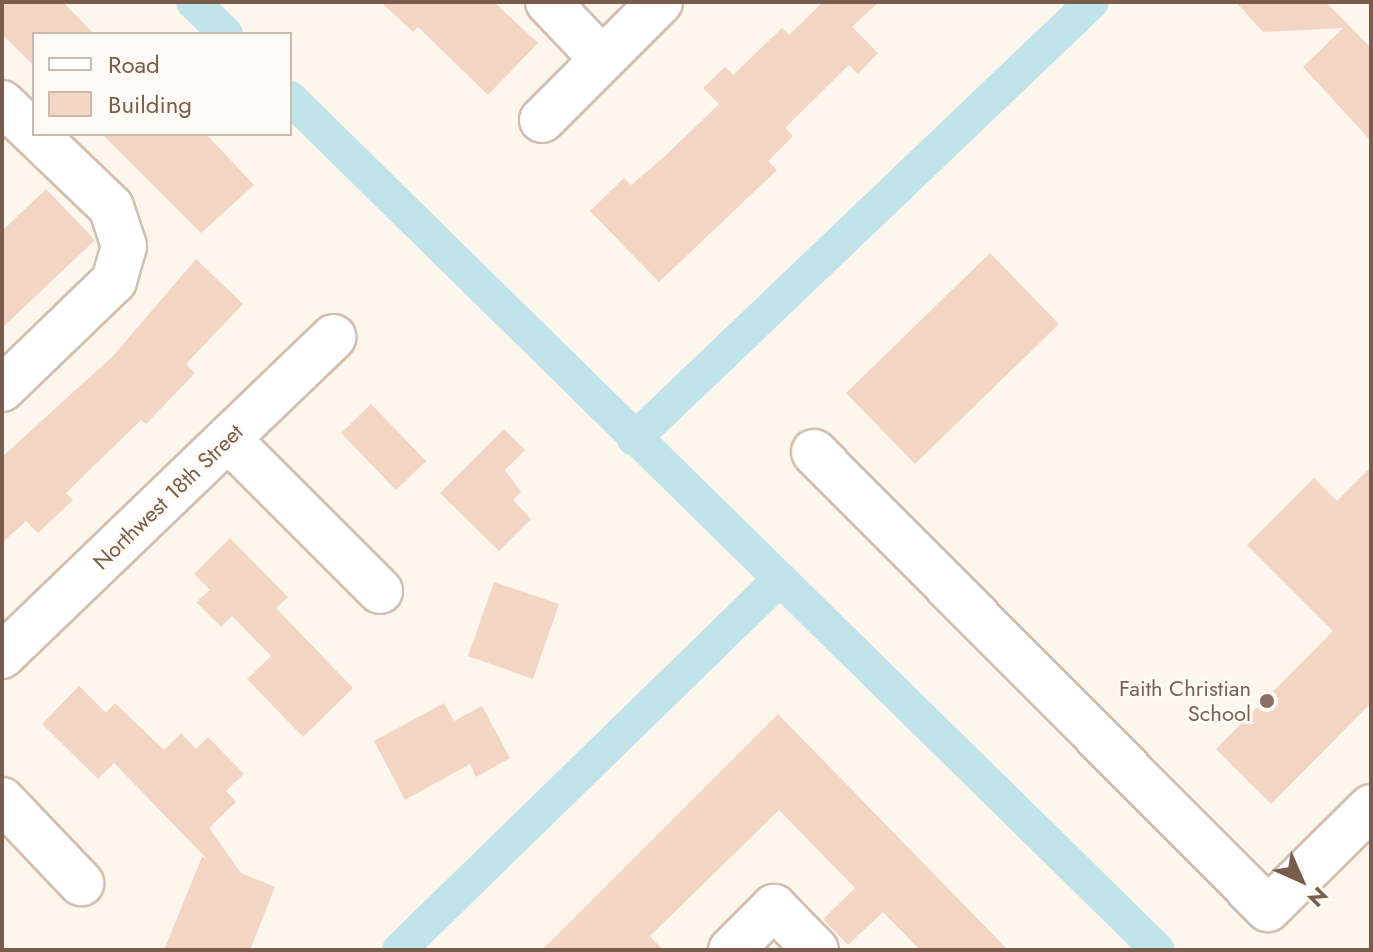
<!DOCTYPE html>
<style>
body{margin:0}
#map{position:relative;width:1373px;height:952px;overflow:hidden;background:#fdf6ec;font-family:Jost,sans-serif}
div>[style]{position:absolute}
.canal>*{height:34px;margin:-17px;padding:0 17px;transform-origin:17px;border-radius:17px;background:#bfe3e8}
.building>*{inset:0;background:#f3d5c3}
.roads{filter:drop-shadow(2px 0 #d1beb0) drop-shadow(-2px 0 #d1beb0) drop-shadow(0 2px #d1beb0) drop-shadow(0 -2px #d1beb0)}
.minor>*{height:44px;margin:-22px;padding:0 22px;transform-origin:22px;border-radius:22px;background:#fff}
.dots>*{width:22px;height:22px;translate:-50% -50%;box-sizing:border-box;border:4px solid #fffaf3;border-radius:50%}
span{translate:-50% -50%;white-space:nowrap;text-align:center;line-height:1.15;-webkit-text-stroke:6px #fffaf3;paint-order:stroke}
.street-label{font-size:22px;color:#7a5c4d}
.education-label{font-size:22px;color:#785e54}
.right{translate:-100% -50%;text-align:right}
.frame{position:absolute;inset:0;border:4px solid #7a5c4d;pointer-events:none}
.legend{position:absolute;left:32px;top:32px;width:260px;height:104px;box-sizing:border-box;background:#fffaf3;border:2px solid #cabbb1;margin:0;padding:10px 14px;list-style:none;font-size:24px;color:#7a5c4d}
.legend li{display:flex;align-items:center;gap:16px;height:40px}
.legend b{width:40px;border:2px solid #cabbb1}
.north{position:absolute;left:1261px;top:840px;width:80px;height:80px;-webkit-text-stroke:6px #fffaf3;paint-order:stroke;rotate:135deg;font-size:22px;font-weight:700;line-height:32px;text-align:center;color:#7a5c4d}
.north::after{content:'';display:block;margin:auto;width:28px;height:36px;background:#7a5c4d;clip-path:polygon(50% 0,100% 100%,50% 72%,0 100%)}
</style>
<div id="map">
<div class="canal">
<i style="left:193px;top:2px;width:46px;rotate:44.1deg"></i>
<i style="left:290px;top:98px;width:1216px;rotate:44.47deg"></i>
<i style="left:634px;top:439px;width:633px;rotate:-43.66deg"></i>
<i style="left:399px;top:950px;width:532px;rotate:-44.24deg"></i>
</div>
<div class="building">
<i style="clip-path:polygon(2px 2px,63px 2px,94px 34px,34px 34px,34px 66px,2px 34px)"></i>
<i style="clip-path:polygon(381px 2px,494px 2px,538px 43px,488px 95px,418px 27px,413px 32px)"></i>
<i style="clip-path:polygon(823px 2px,879px 2px,852px 27px,878px 53px,858px 74px,849px 65px,785px 128px,793px 136px,768px 161px,777px 170px,659px 282px,590px 211px,624px 178px,631px 185px,664px 157px,719px 104px,703px 88px,725px 67px,733px 75px,782px 28px,789px 35px)"></i>
<i style="clip-path:polygon(1236px 2px,1326px 2px,1371px 48px,1371px 141px,1303px 67px,1343px 28px,1263px 32px)"></i>
<i style="clip-path:polygon(102px 134px,206px 134px,254px 185px,201px 233px)"></i>
<i style="clip-path:polygon(46px 189px,95px 240px,2px 328px,2px 231px)"></i>
<i style="clip-path:polygon(990px 253px,1059px 324px,915px 464px,846px 393px)"></i>
<i style="clip-path:polygon(196px 259px,243px 304px,186px 364px,195px 373px,146px 424px,141px 420px,66px 493px,73px 500px,38px 533px,26px 521px,2px 543px,2px 457px,114px 355px)"></i>
<i style="clip-path:polygon(371px 404px,426px 461px,396px 490px,341px 433px)"></i>
<i style="clip-path:polygon(504px 429px,525px 450px,505px 470px,521px 492px,513px 500px,531px 519px,499px 551px,440px 493px)"></i>
<i style="clip-path:polygon(1371px 467px,1371px 703px,1271px 804px,1216px 749px,1333px 631px,1247px 545px,1314px 478px,1337px 501px)"></i>
<i style="clip-path:polygon(230px 538px,288px 597px,276px 608px,353px 688px,303px 737px,247px 679px,271px 656px,232px 616px,221px 627px,196px 602px,210px 590px,194px 574px)"></i>
<i style="clip-path:polygon(494px 582px,559px 604px,533px 679px,468px 656px)"></i>
<i style="clip-path:polygon(79px 686px,106px 713px,115px 703px,164px 750px,181px 733px,196px 749px,208px 737px,244px 774px,226px 791px,236px 802px,209px 828px,241px 873px,275px 887px,250px 950px,164px 950px,202px 857px,207px 859px,114px 763px,98px 779px,42px 724px)"></i>
<i style="clip-path:polygon(444px 703px,454px 721px,482px 706px,510px 758px,476px 777px,470px 764px,405px 800px,374px 741px)"></i>
<i style="clip-path:polygon(778px 714px,1008px 950px,920px 950px,883px 912px,848px 945px,823px 919px,855px 888px,779px 810px,650px 936px,663px 950px,542px 950px)"></i>
</div>
<div class="roads">
<div class="minor">
<i style="left:548px;top:2px;width:77px;rotate:46.6deg"></i>
<i style="left:2px;top:103px;width:44px;rotate:43.2deg"></i>
<i style="left:542px;top:120px;width:167px;rotate:-45deg"></i>
<i style="left:2px;top:389px;width:156px;rotate:-44deg"></i>
<i style="left:114px;top:281px;width:36px;rotate:-74deg"></i>
<i style="left:124px;top:246px;width:41px;rotate:-108.4deg"></i>
<i style="left:111px;top:207px;width:105px;rotate:-136.2deg"></i>
<i style="left:228px;top:439px;width:215px;rotate:45deg"></i>
<i style="left:814px;top:452px;width:644px;rotate:45.19deg"></i>
<i style="left:1268px;top:909px;width:145px;rotate:-44.7deg"></i>
<i style="left:2px;top:656px;width:460px;rotate:-43.9deg"></i>
<i style="left:2px;top:800px;width:115px;rotate:46.4deg"></i>
<i style="left:731px;top:950px;width:61px;rotate:-45deg"></i>
<i style="left:774px;top:907px;width:60px;rotate:45.7deg"></i>
</div>
</div>
<div class="dots">
<i style="left:1267px;top:701px;background:#8d6e63"></i>
</div>
<div class="street-label">
<span style="left:168px;top:497px;rotate:-44deg">Northwest 18th Street</span>
</div>
<div class="education-label">
<span class="right" style="left:1251px;top:701px">Faith Christian<br>School</span>
</div>
<div class="frame"></div>
<ul class="legend">
<li><b style="height:10px;background:#fff"></b>Road</li>
<li><b style="height:22px;background:#f3d5c3"></b>Building</li>
</ul>
<div class="north">N</div>
</div>
